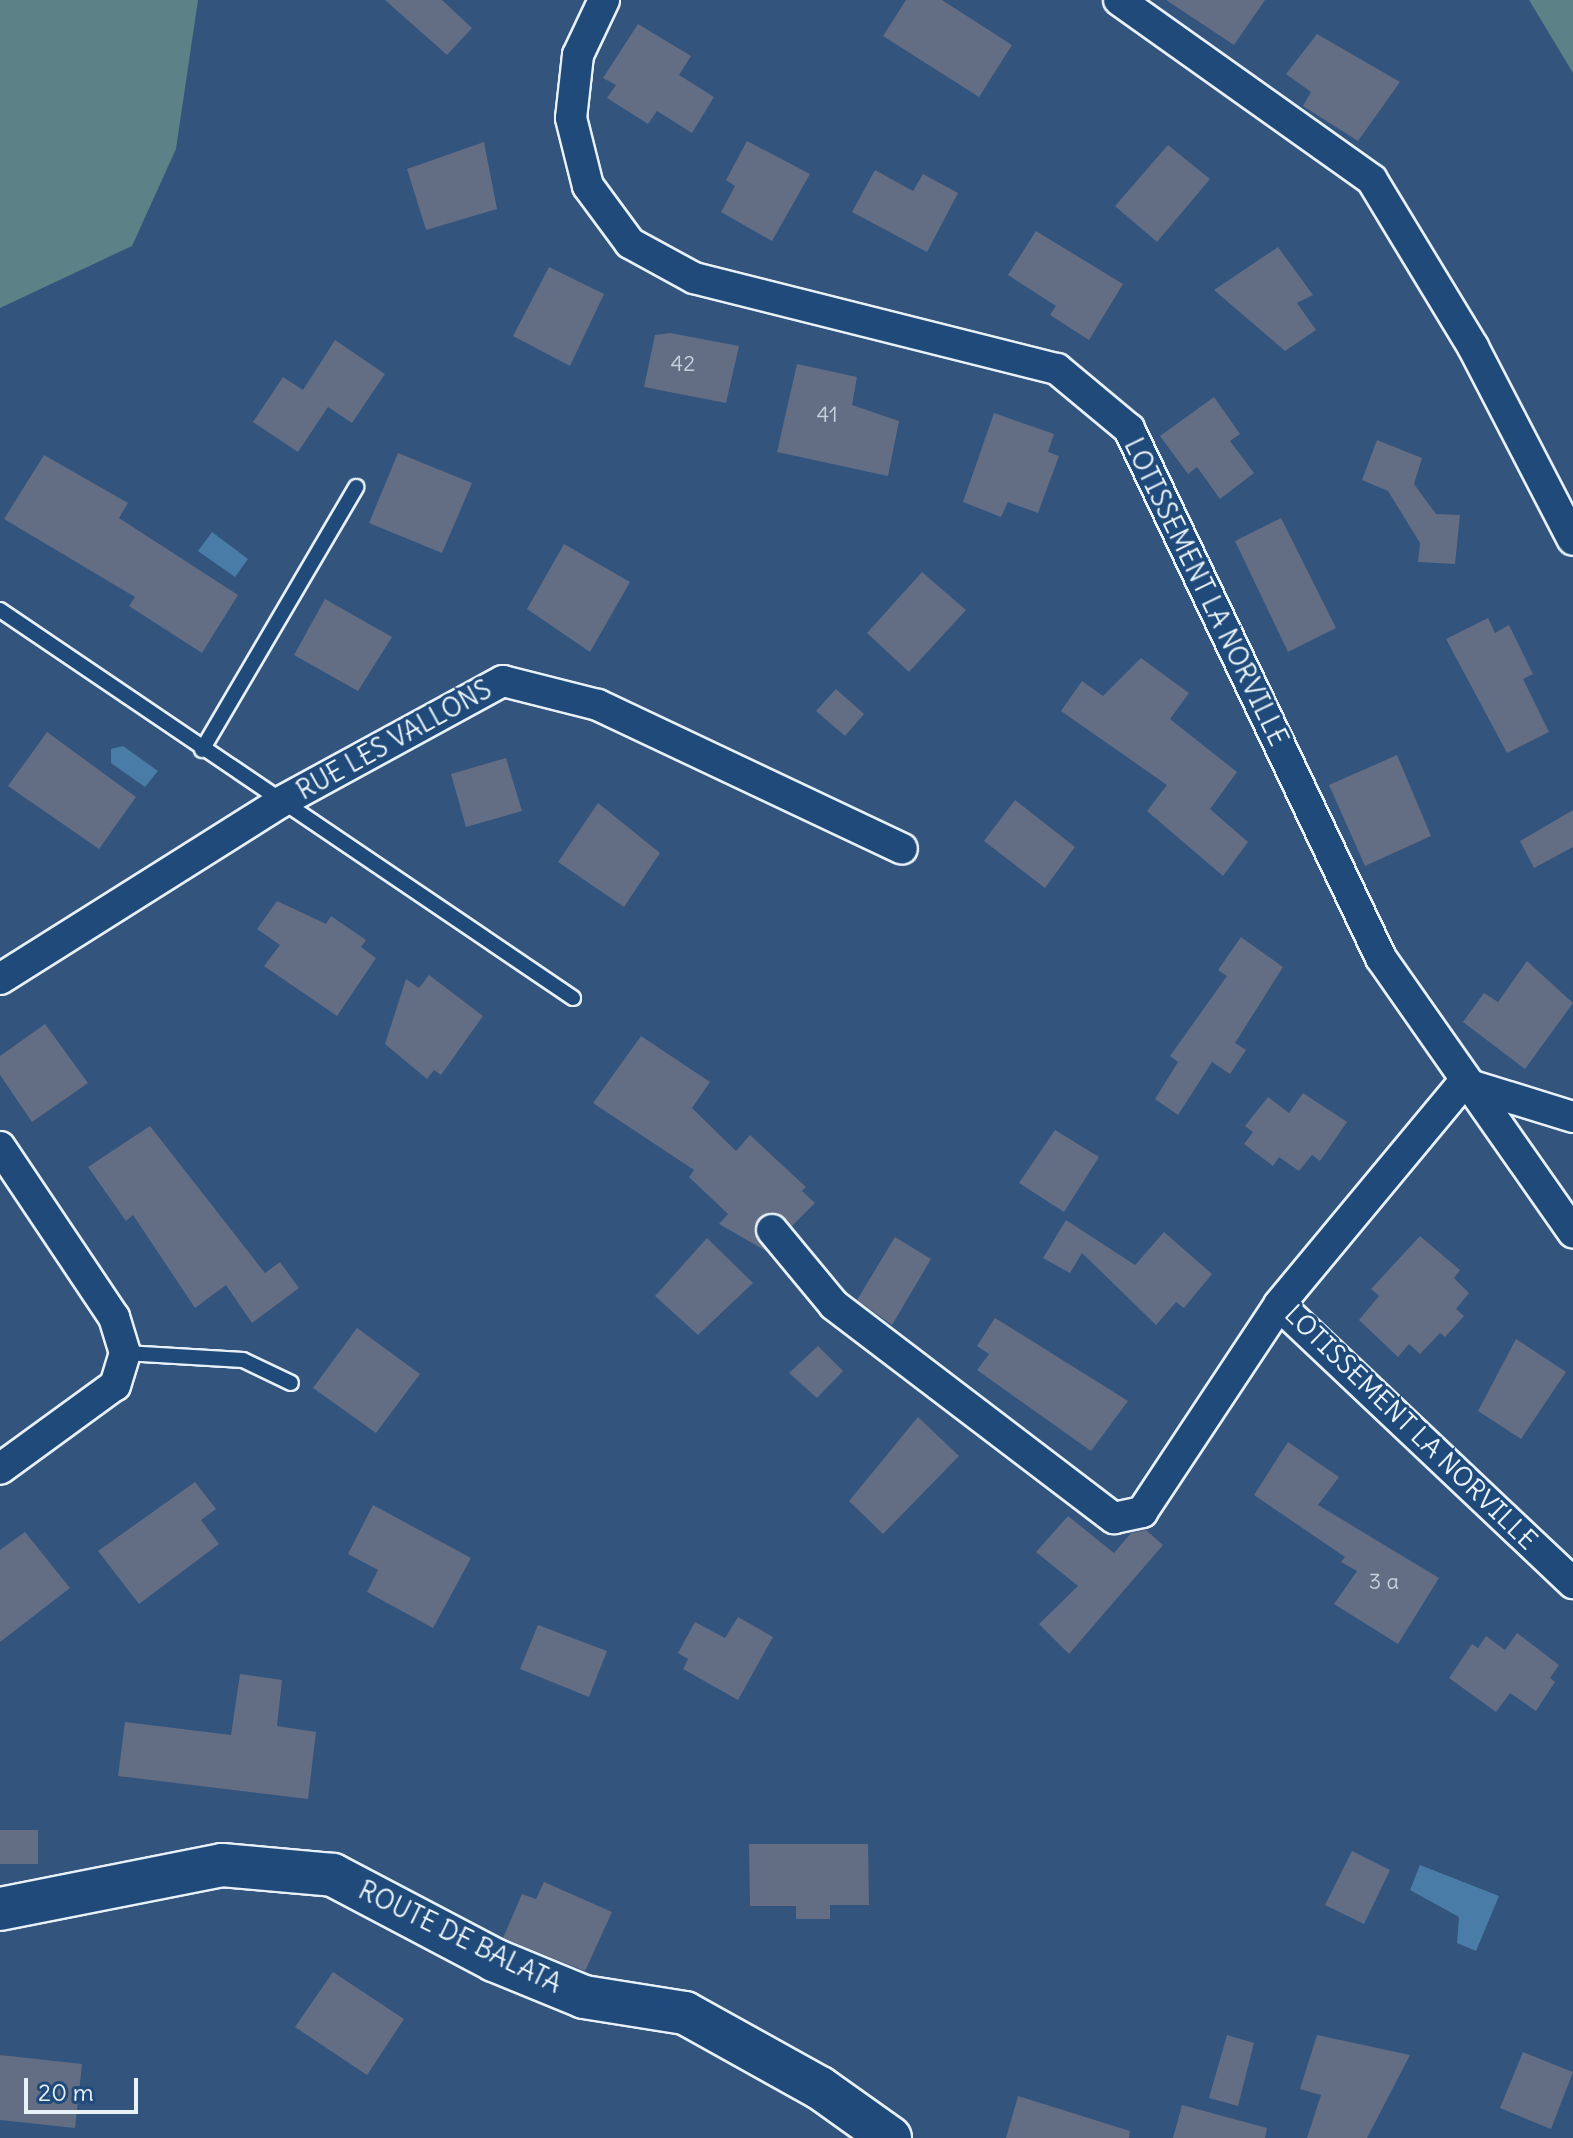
<!DOCTYPE html>
<style>
body{margin:0}
#map{position:relative;width:1573px;height:2138px;overflow:hidden;background:#33547d;font-family:Delius,sans-serif}
div>[style]{position:absolute}
.green>*{inset:0;background:#5c8187}
.water>*{inset:0;background:#497da7}
.building>*{inset:0;background:#636d84}
.roads{filter:drop-shadow(2px 0 #e8f1f8) drop-shadow(-2px 0 #e8f1f8) drop-shadow(0 2px #e8f1f8) drop-shadow(0 -2px #e8f1f8)}
.lane>*{height:14px;margin:-7px;padding:0 7px;transform-origin:7px;border-radius:7px;background:#1f4a7a}
.street>*{height:30px;margin:-15px;padding:0 15px;transform-origin:15px;border-radius:15px;background:#1f4a7a}
.secondary>*{height:42px;margin:-21px;padding:0 21px;transform-origin:21px;border-radius:21px;background:#1f4a7a}
span{translate:-50% -50%;white-space:nowrap;text-align:center;line-height:1.15;-webkit-text-stroke:6px #1f4a7a;paint-order:stroke}
.number-label{font-size:22px;color:#c7d0db}
.number-label span{-webkit-text-stroke-width:0}
.street-label{font-size:26px;color:#e8f1f8}
.scale{position:absolute;left:24px;top:2078px;width:114px;height:36px;box-sizing:border-box;border:4px solid #e8f1f8;border-top:0;padding-left:10px;font-size:24px;line-height:28px;white-space:nowrap;color:#e8f1f8;-webkit-text-stroke:6px #1f4a7a;paint-order:stroke}
</style>
<div id="map">
<div class="green">
<i style="clip-path:polygon(0 0,198px 0,176px 149px,132px 246px,0 308px)"></i>
<i style="clip-path:polygon(1529px 0,1573px 0,1573px 73px)"></i>
</div>
<div class="water">
<i style="clip-path:polygon(212px 532px,248px 559px,235px 577px,198px 551px)"></i>
<i style="clip-path:polygon(123px 746px,158px 771px,145px 787px,111px 763px,111px 749px)"></i>
<i style="clip-path:polygon(1420px 1865px,1499px 1896px,1476px 1951px,1457px 1943px,1459px 1917px,1410px 1890px)"></i>
</div>
<div class="building">
<i style="clip-path:polygon(385px 0,442px 0,472px 28px,447px 55px)"></i>
<i style="clip-path:polygon(906px 0,942px 0,1012px 45px,979px 97px,883px 36px)"></i>
<i style="clip-path:polygon(1166px 0,1265px 0,1234px 45px)"></i>
<i style="clip-path:polygon(638px 24px,691px 56px,679px 75px,714px 97px,692px 133px,657px 111px,648px 124px,607px 98px,616px 85px,603px 78px)"></i>
<i style="clip-path:polygon(1317px 34px,1400px 82px,1358px 141px,1303px 106px,1311px 92px,1286px 74px)"></i>
<i style="clip-path:polygon(747px 141px,810px 174px,772px 241px,721px 212px,735px 186px,726px 180px)"></i>
<i style="clip-path:polygon(484px 142px,497px 209px,426px 230px,407px 169px)"></i>
<i style="clip-path:polygon(1168px 145px,1210px 179px,1157px 242px,1115px 206px)"></i>
<i style="clip-path:polygon(875px 170px,913px 191px,923px 174px,958px 193px,927px 252px,852px 212px)"></i>
<i style="clip-path:polygon(1036px 231px,1123px 284px,1089px 340px,1050px 315px,1056px 306px,1008px 275px)"></i>
<i style="clip-path:polygon(1278px 247px,1313px 295px,1297px 303px,1316px 330px,1285px 351px,1214px 290px)"></i>
<i style="clip-path:polygon(549px 267px,604px 294px,570px 366px,513px 336px)"></i>
<i style="clip-path:polygon(670px 333px,739px 346px,726px 403px,644px 387px,655px 335px)"></i>
<i style="clip-path:polygon(335px 340px,385px 374px,352px 423px,328px 407px,298px 452px,253px 422px,283px 377px,303px 390px)"></i>
<i style="clip-path:polygon(797px 364px,857px 377px,852px 405px,899px 421px,888px 476px,777px 452px)"></i>
<i style="clip-path:polygon(1214px 397px,1240px 434px,1230px 441px,1254px 473px,1220px 499px,1197px 467px,1188px 474px,1160px 436px)"></i>
<i style="clip-path:polygon(994px 413px,1054px 434px,1048px 452px,1059px 456px,1038px 513px,1008px 502px,1001px 517px,963px 502px)"></i>
<i style="clip-path:polygon(1377px 440px,1422px 458px,1414px 484px,1436px 514px,1460px 515px,1455px 564px,1418px 562px,1420px 543px,1388px 491px,1362px 480px)"></i>
<i style="clip-path:polygon(398px 453px,472px 483px,442px 553px,369px 523px)"></i>
<i style="clip-path:polygon(44px 455px,128px 503px,119px 518px,238px 595px,202px 653px,129px 606px,135px 597px,4px 519px)"></i>
<i style="clip-path:polygon(1281px 518px,1336px 628px,1288px 652px,1235px 541px)"></i>
<i style="clip-path:polygon(564px 544px,630px 582px,590px 652px,527px 609px)"></i>
<i style="clip-path:polygon(922px 572px,966px 610px,909px 672px,867px 633px)"></i>
<i style="clip-path:polygon(325px 599px,392px 637px,358px 691px,294px 655px)"></i>
<i style="clip-path:polygon(1488px 618px,1495px 633px,1509px 625px,1533px 674px,1523px 679px,1549px 732px,1507px 753px,1446px 639px)"></i>
<i style="clip-path:polygon(1141px 658px,1189px 693px,1170px 719px,1237px 772px,1210px 809px,1248px 842px,1223px 876px,1147px 811px,1167px 785px,1061px 711px,1082px 681px,1103px 696px)"></i>
<i style="clip-path:polygon(836px 689px,864px 714px,845px 736px,816px 711px)"></i>
<i style="clip-path:polygon(47px 732px,136px 797px,99px 849px,8px 786px)"></i>
<i style="clip-path:polygon(1397px 755px,1431px 836px,1365px 866px,1329px 785px)"></i>
<i style="clip-path:polygon(506px 758px,522px 811px,466px 827px,451px 774px)"></i>
<i style="clip-path:polygon(1015px 800px,1075px 847px,1045px 888px,984px 841px)"></i>
<i style="clip-path:polygon(598px 803px,660px 853px,624px 907px,558px 862px)"></i>
<i style="clip-path:polygon(1573px 810px,1573px 847px,1534px 868px,1520px 841px)"></i>
<i style="clip-path:polygon(277px 901px,326px 924px,331px 916px,366px 940px,361px 947px,376px 958px,337px 1016px,264px 966px,280px 945px,257px 929px)"></i>
<i style="clip-path:polygon(1241px 937px,1283px 967px,1235px 1043px,1246px 1050px,1230px 1074px,1212px 1062px,1178px 1115px,1155px 1099px,1178px 1062px,1170px 1056px,1227px 976px,1218px 970px)"></i>
<i style="clip-path:polygon(1527px 961px,1573px 1003px,1525px 1069px,1463px 1022px,1484px 993px,1498px 1002px)"></i>
<i style="clip-path:polygon(429px 975px,483px 1016px,441px 1075px,434px 1070px,427px 1079px,385px 1044px,406px 979px,419px 988px)"></i>
<i style="clip-path:polygon(45px 1024px,88px 1083px,32px 1122px,0 1075px,0 1056px)"></i>
<i style="clip-path:polygon(641px 1036px,710px 1082px,692px 1108px,736px 1151px,750px 1135px,806px 1187px,802px 1191px,815px 1203px,792px 1226px,770px 1212px,756px 1223px,766px 1251px,719px 1224px,728px 1214px,689px 1177px,694px 1170px,593px 1103px)"></i>
<i style="clip-path:polygon(1303px 1093px,1347px 1122px,1320px 1161px,1312px 1155px,1299px 1171px,1279px 1157px,1273px 1166px,1244px 1144px,1253px 1132px,1245px 1126px,1268px 1097px,1289px 1113px)"></i>
<i style="clip-path:polygon(150px 1126px,265px 1273px,280px 1262px,299px 1288px,252px 1323px,226px 1285px,195px 1308px,133px 1215px,126px 1221px,88px 1167px)"></i>
<i style="clip-path:polygon(1055px 1130px,1099px 1157px,1064px 1212px,1019px 1183px)"></i>
<i style="clip-path:polygon(1066px 1220px,1135px 1265px,1164px 1232px,1212px 1274px,1184px 1308px,1176px 1302px,1156px 1325px,1082px 1253px,1070px 1273px,1043px 1258px)"></i>
<i style="clip-path:polygon(1420px 1236px,1460px 1270px,1454px 1278px,1469px 1293px,1456px 1309px,1464px 1316px,1445px 1337px,1440px 1333px,1420px 1354px,1409px 1344px,1398px 1357px,1359px 1320px,1379px 1296px,1371px 1289px)"></i>
<i style="clip-path:polygon(895px 1237px,931px 1259px,892px 1325px,857px 1300px)"></i>
<i style="clip-path:polygon(707px 1238px,753px 1283px,698px 1335px,655px 1296px)"></i>
<i style="clip-path:polygon(995px 1318px,1128px 1401px,1091px 1451px,977px 1370px,989px 1354px,977px 1346px)"></i>
<i style="clip-path:polygon(357px 1328px,420px 1374px,376px 1433px,313px 1388px)"></i>
<i style="clip-path:polygon(1516px 1339px,1566px 1372px,1521px 1439px,1478px 1411px)"></i>
<i style="clip-path:polygon(818px 1346px,843px 1371px,817px 1398px,789px 1373px)"></i>
<i style="clip-path:polygon(918px 1417px,959px 1456px,883px 1534px,849px 1501px)"></i>
<i style="clip-path:polygon(1288px 1442px,1339px 1477px,1318px 1505px,1439px 1578px,1398px 1644px,1334px 1604px,1357px 1571px,1341px 1562px,1345px 1557px,1254px 1495px)"></i>
<i style="clip-path:polygon(195px 1482px,216px 1509px,201px 1520px,219px 1544px,139px 1604px,98px 1551px)"></i>
<i style="clip-path:polygon(373px 1505px,471px 1558px,433px 1628px,367px 1592px,378px 1570px,348px 1554px)"></i>
<i style="clip-path:polygon(1068px 1516px,1114px 1553px,1131px 1533px,1146px 1530px,1163px 1545px,1069px 1654px,1039px 1624px,1078px 1586px,1036px 1552px)"></i>
<i style="clip-path:polygon(25px 1532px,70px 1588px,0 1642px,0 1550px)"></i>
<i style="clip-path:polygon(738px 1617px,773px 1637px,738px 1700px,683px 1669px,688px 1659px,678px 1653px,695px 1622px,725px 1638px)"></i>
<i style="clip-path:polygon(538px 1625px,607px 1651px,589px 1697px,520px 1669px)"></i>
<i style="clip-path:polygon(1517px 1633px,1559px 1665px,1550px 1678px,1555px 1682px,1536px 1711px,1510px 1693px,1496px 1712px,1449px 1678px,1472px 1644px,1478px 1648px,1486px 1636px,1505px 1650px)"></i>
<i style="clip-path:polygon(240px 1674px,282px 1680px,277px 1726px,316px 1732px,308px 1799px,118px 1776px,125px 1722px,231px 1735px)"></i>
<i style="clip-path:polygon(0 1830px,38px 1830px,38px 1864px,0 1864px)"></i>
<i style="clip-path:polygon(749px 1844px,868px 1844px,869px 1905px,830px 1905px,830px 1919px,796px 1919px,796px 1906px,750px 1906px)"></i>
<i style="clip-path:polygon(1352px 1851px,1390px 1870px,1364px 1924px,1325px 1905px)"></i>
<i style="clip-path:polygon(544px 1882px,612px 1912px,585px 1971px,503px 1938px,522px 1894px,536px 1899px)"></i>
<i style="clip-path:polygon(333px 1972px,404px 2019px,367px 2075px,295px 2027px)"></i>
<i style="clip-path:polygon(1227px 2035px,1254px 2043px,1238px 2106px,1209px 2098px)"></i>
<i style="clip-path:polygon(1317px 2035px,1410px 2055px,1367px 2138px,1307px 2138px,1321px 2095px,1300px 2089px)"></i>
<i style="clip-path:polygon(1523px 2052px,1573px 2072px,1551px 2129px,1500px 2108px)"></i>
<i style="clip-path:polygon(0 2055px,82px 2064px,75px 2128px,0 2120px)"></i>
<i style="clip-path:polygon(1018px 2096px,1130px 2131px,1129px 2138px,1006px 2138px)"></i>
<i style="clip-path:polygon(1182px 2105px,1267px 2128px,1265px 2138px,1173px 2138px)"></i>
</div>
<div class="roads">
<div class="lane">
<i style="left:0;top:610px;width:692px;rotate:34.1deg"></i>
<i style="left:202px;top:750px;width:305px;rotate:-59.6deg"></i>
<i style="left:125px;top:1353px;width:118px;rotate:3.4deg"></i>
<i style="left:243px;top:1360px;width:53px;rotate:25.6deg"></i>
</div>
<div class="street">
<i style="left:604px;top:0;width:61px;rotate:115.3deg"></i>
<i style="left:578px;top:55px;width:63px;rotate:96.3deg"></i>
<i style="left:571px;top:118px;width:70px;rotate:76deg"></i>
<i style="left:588px;top:186px;width:71px;rotate:53.6deg"></i>
<i style="left:630px;top:243px;width:73px;rotate:28.7deg"></i>
<i style="left:694px;top:278px;width:374px;rotate:14.1deg"></i>
<i style="left:1057px;top:369px;width:94px;rotate:39.8deg"></i>
<i style="left:1129px;top:429px;width:586px;rotate:64.53deg"></i>
<i style="left:1381px;top:958px;width:335px;rotate:55deg"></i>
<i style="left:1119px;top:0;width:310px;rotate:35.4deg"></i>
<i style="left:1372px;top:180px;width:195px;rotate:58.8deg"></i>
<i style="left:1473px;top:347px;width:217px;rotate:62.6deg"></i>
<i style="left:0;top:979px;width:330px;rotate:-32.2deg"></i>
<i style="left:279px;top:803px;width:255px;rotate:-28.6deg"></i>
<i style="left:503px;top:681px;width:98px;rotate:14.2deg"></i>
<i style="left:598px;top:705px;width:336px;rotate:25.3deg"></i>
<i style="left:1573px;top:1117px;width:115px;rotate:-162.8deg"></i>
<i style="left:1463px;top:1083px;width:288px;rotate:129.7deg"></i>
<i style="left:1279px;top:1305px;width:405px;rotate:43.4deg"></i>
<i style="left:0;top:1147px;width:205px;rotate:56.2deg"></i>
<i style="left:114px;top:1317px;width:38px;rotate:73deg"></i>
<i style="left:125px;top:1353px;width:34px;rotate:107deg"></i>
<i style="left:115px;top:1385px;width:142px;rotate:143.9deg"></i>
<i style="left:772px;top:1230px;width:97px;rotate:50.4deg"></i>
<i style="left:834px;top:1305px;width:352px;rotate:37.3deg"></i>
<i style="left:1114px;top:1518px;width:29px;rotate:-12deg"></i>
<i style="left:1142px;top:1512px;width:248px;rotate:-56.5deg"></i>
</div>
<div class="secondary">
<i style="left:0;top:1909px;width:226px;rotate:-11.2deg"></i>
<i style="left:222px;top:1865px;width:111px;rotate:5.1deg"></i>
<i style="left:333px;top:1875px;width:182px;rotate:27.8deg"></i>
<i style="left:494px;top:1960px;width:97px;rotate:22.3deg"></i>
<i style="left:584px;top:1997px;width:102px;rotate:9deg"></i>
<i style="left:685px;top:2013px;width:154px;rotate:29.1deg"></i>
<i style="left:820px;top:2088px;width:86px;rotate:35.5deg"></i>
</div>
</div>
<div class="number-label">
<span style="left:683px;top:364px">42</span>
<span style="left:827px;top:415px">41</span>
<span style="left:1384px;top:1582px">3 a</span>
</div>
<div class="street-label">
<span style="left:1206px;top:592px;rotate:64deg">LOTISSEMENT LA NORVILLE</span>
<span style="left:394px;top:740px;rotate:-29deg">RUE LES VALLONS</span>
<span style="left:1411px;top:1427px;rotate:44deg">LOTISSEMENT LA NORVILLE</span>
<span style="left:460px;top:1937px;rotate:26deg">ROUTE DE BALATA</span>
</div>
<div class="scale">20 m</div>
</div>
